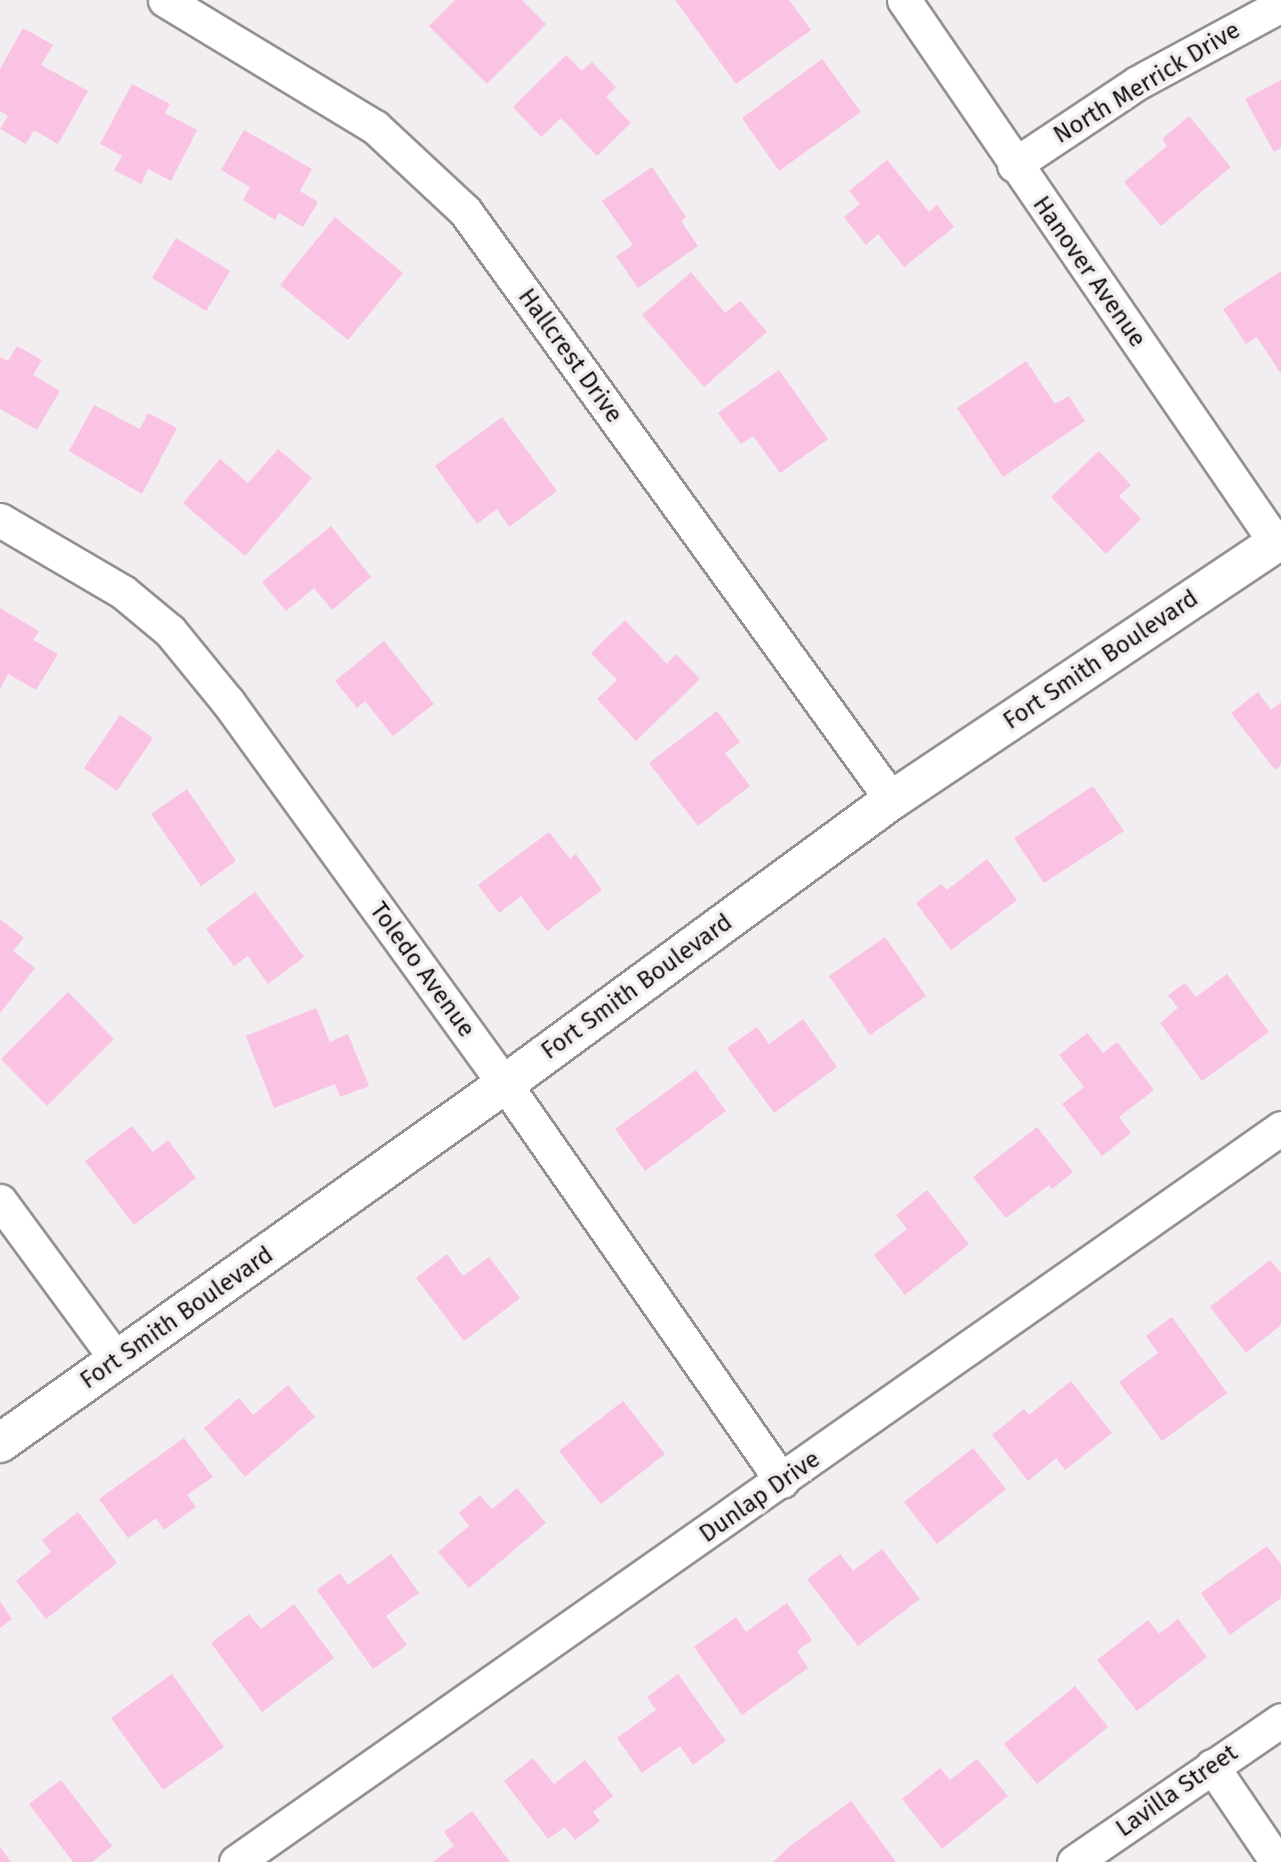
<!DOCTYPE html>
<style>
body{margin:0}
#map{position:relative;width:1281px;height:1862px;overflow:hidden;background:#f2edf0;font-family:"Fira Sans",sans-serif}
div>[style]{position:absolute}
.building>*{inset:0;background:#fac3e4}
.roads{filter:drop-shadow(2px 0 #959093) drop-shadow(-2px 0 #959093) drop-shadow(0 2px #959093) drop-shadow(0 -2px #959093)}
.minor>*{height:33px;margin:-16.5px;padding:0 16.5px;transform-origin:16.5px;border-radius:16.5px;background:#fff}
.tertiary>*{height:38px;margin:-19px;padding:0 19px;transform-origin:19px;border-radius:19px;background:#fff}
span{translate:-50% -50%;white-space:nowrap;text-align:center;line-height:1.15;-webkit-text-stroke:7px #f2edf0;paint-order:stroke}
.street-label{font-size:24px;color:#110f10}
</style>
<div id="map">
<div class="building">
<i style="clip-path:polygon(455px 0,522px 0,546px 24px,487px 84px,429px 26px)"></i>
<i style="clip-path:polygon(675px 0,789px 0,811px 30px,736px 84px)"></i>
<i style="clip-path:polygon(23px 28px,53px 45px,41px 65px,88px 91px,58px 144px,34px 130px,26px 144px,0 129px,8px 116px,0 111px,0 69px)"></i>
<i style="clip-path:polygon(566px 55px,582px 71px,592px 62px,616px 87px,606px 97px,631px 123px,597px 156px,561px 118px,541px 137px,513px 107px)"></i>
<i style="clip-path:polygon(822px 59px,861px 112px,779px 171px,742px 118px)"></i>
<i style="clip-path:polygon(1281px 80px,1281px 148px,1274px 152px,1245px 99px)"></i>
<i style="clip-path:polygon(132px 84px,170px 104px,165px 113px,197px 130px,171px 181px,148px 169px,141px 184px,114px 170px,122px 156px,100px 144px)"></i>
<i style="clip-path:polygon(1189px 116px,1231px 167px,1161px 226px,1124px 182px,1167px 146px,1162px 139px)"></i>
<i style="clip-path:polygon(244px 130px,312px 169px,300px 191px,318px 202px,303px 227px,279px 213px,275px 220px,243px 200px,250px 187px,221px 170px)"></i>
<i style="clip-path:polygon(887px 160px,929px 212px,937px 205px,954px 227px,904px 267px,878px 234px,866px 245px,844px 217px,860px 204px,849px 191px)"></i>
<i style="clip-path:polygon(652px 167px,686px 217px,681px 221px,698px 246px,638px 288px,616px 256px,633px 245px,602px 201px)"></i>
<i style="clip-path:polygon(335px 217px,403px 273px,348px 340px,280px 285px)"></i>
<i style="clip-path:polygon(176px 238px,230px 271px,206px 311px,152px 278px)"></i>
<i style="clip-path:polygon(1281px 271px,1281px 374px,1257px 337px,1246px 344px,1223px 309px)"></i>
<i style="clip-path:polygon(691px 272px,725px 313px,740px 301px,767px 332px,704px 387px,642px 315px)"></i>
<i style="clip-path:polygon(17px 346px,42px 360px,33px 375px,60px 391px,37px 430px,0 409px,0 357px,8px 361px)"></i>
<i style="clip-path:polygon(1026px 361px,1055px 404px,1069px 396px,1085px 421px,1003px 477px,957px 408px)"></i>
<i style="clip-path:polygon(779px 370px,828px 439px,780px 473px,753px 436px,741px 444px,718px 413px)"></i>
<i style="clip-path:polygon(94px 405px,140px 429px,148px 413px,177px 428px,142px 494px,69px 451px)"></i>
<i style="clip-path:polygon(502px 417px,557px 491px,509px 527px,497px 509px,477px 524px,435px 466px)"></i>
<i style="clip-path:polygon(278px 449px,312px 478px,245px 556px,183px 503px,220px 459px,248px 483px)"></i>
<i style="clip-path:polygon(1099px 451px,1131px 485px,1119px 496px,1141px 519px,1106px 554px,1051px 497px)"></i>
<i style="clip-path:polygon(331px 526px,371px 577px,332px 610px,314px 588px,286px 611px,262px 582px)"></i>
<i style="clip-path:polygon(0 608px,39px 631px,33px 640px,58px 654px,36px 690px,8px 674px,0 689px)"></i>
<i style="clip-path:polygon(625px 620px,667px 664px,676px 654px,700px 679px,636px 741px,597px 699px,617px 680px,591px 653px)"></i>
<i style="clip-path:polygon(384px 641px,434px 704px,393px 736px,365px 701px,357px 708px,335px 681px)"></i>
<i style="clip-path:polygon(1258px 692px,1271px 710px,1281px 702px,1281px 765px,1275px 770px,1231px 713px)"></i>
<i style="clip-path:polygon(717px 711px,740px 742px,725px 753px,750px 786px,698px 826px,649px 763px)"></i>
<i style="clip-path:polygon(120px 715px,153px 738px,117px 791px,84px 768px)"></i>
<i style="clip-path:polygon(1093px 786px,1124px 831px,1044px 883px,1014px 838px)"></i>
<i style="clip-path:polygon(187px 789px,236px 861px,201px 886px,151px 814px)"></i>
<i style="clip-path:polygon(549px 832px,570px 859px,576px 854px,602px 890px,547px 931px,521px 896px,499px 913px,478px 885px)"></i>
<i style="clip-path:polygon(987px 859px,1017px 900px,951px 950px,916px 903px,941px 884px,947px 890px)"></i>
<i style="clip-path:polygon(255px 892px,304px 957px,268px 984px,248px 956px,234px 966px,206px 929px)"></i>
<i style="clip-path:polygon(0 919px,24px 938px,13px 951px,35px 968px,0 1013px)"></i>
<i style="clip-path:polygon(885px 937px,926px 996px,870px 1035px,829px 976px)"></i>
<i style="clip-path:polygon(1227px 974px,1269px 1032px,1202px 1081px,1160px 1023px,1178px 1008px,1168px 995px,1185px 983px,1196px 997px)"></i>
<i style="clip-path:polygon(68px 992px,114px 1039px,47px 1106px,1px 1059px)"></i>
<i style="clip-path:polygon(316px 1008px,330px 1042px,348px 1034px,369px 1086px,340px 1097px,335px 1084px,274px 1108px,246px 1036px)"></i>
<i style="clip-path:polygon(803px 1019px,837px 1067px,774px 1113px,727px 1048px,757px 1027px,769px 1044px)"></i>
<i style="clip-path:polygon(1087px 1033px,1103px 1053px,1117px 1042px,1154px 1090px,1119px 1117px,1131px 1133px,1102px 1156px,1062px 1104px,1084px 1087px,1059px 1055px)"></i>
<i style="clip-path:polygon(696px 1070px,726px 1111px,645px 1171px,615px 1129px)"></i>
<i style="clip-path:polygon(132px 1126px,153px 1152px,168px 1140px,196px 1178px,134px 1225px,85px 1161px)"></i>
<i style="clip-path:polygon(1037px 1127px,1073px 1172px,1052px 1189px,1049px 1185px,1006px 1218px,973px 1177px)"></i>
<i style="clip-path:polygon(927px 1190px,969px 1244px,905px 1295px,874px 1255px,907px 1229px,896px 1215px)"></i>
<i style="clip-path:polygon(447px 1254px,463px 1276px,489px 1257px,520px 1298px,464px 1341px,416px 1278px)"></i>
<i style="clip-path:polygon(1270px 1260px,1281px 1273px,1281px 1325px,1246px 1353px,1210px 1307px)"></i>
<i style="clip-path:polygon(1172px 1317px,1227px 1393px,1162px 1441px,1119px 1382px,1158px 1353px,1146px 1336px)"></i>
<i style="clip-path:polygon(1071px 1381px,1112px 1433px,1065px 1470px,1056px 1458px,1028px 1481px,992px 1435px,1024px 1409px,1029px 1415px)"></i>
<i style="clip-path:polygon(288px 1385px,315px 1417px,245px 1477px,204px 1428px,239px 1398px,253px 1415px)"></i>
<i style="clip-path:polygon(623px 1401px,665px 1454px,601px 1504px,559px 1451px)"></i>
<i style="clip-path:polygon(184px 1438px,213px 1477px,187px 1495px,196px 1507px,164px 1530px,156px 1518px,128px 1538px,99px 1499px)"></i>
<i style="clip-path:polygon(973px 1448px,1006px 1489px,937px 1544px,904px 1502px)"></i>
<i style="clip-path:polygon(517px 1488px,546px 1523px,469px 1588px,438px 1552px,469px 1526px,459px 1513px,480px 1495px,492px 1509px)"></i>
<i style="clip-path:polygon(78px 1512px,117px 1563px,46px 1619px,16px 1581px,51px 1552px,42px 1540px)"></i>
<i style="clip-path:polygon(1267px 1546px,1281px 1564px,1281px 1598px,1230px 1635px,1201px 1593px)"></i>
<i style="clip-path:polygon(882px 1549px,920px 1599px,858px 1646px,807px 1579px,840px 1554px,853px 1571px)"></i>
<i style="clip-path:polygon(391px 1554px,419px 1593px,386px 1616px,407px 1645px,373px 1669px,317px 1590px,340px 1573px,348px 1585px)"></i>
<i style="clip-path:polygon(0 1601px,12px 1619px,0 1628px)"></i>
<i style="clip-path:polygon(787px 1603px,812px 1640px,797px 1651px,808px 1668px,742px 1715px,694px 1647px,736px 1617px,746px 1632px)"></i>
<i style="clip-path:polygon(294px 1604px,334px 1658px,262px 1712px,211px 1643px,249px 1614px,261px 1629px)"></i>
<i style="clip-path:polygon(1178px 1619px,1207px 1657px,1137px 1711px,1097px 1660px,1148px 1620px,1159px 1634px)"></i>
<i style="clip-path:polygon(172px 1674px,224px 1747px,163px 1790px,111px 1718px)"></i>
<i style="clip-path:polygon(678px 1674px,726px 1741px,693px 1765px,680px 1746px,642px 1773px,617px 1738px,656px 1710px,647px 1697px)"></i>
<i style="clip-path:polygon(1075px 1686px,1108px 1727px,1037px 1784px,1004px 1744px)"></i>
<i style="clip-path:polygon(533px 1758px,554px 1784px,585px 1760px,613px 1796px,593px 1812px,600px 1821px,575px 1840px,565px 1827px,548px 1839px,504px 1781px)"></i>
<i style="clip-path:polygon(977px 1759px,1008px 1796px,942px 1849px,902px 1799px,940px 1768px,950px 1780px)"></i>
<i style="clip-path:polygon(61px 1780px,112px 1846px,92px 1862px,73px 1862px,29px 1804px)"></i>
<i style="clip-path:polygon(851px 1801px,896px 1862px,773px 1862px,790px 1846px)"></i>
<i style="clip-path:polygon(472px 1811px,510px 1862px,433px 1862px,454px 1846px,444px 1832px)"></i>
<i style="clip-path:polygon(0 1847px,11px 1862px,0 1862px)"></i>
</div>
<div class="roads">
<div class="minor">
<i style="left:165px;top:0;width:245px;rotate:31.2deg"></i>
<i style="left:375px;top:127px;width:123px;rotate:43deg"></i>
<i style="left:465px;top:211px;width:727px;rotate:54.06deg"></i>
<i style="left:904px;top:0;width:658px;rotate:55.59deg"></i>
<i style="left:1014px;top:165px;width:148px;rotate:-33.7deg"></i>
<i style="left:1137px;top:83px;width:164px;rotate:-28.4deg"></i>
<i style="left:0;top:520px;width:143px;rotate:30.3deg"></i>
<i style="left:123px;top:592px;width:61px;rotate:39.7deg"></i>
<i style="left:170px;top:631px;width:92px;rotate:50.8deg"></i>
<i style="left:228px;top:702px;width:472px;rotate:54.1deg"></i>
<i style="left:505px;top:1084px;width:484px;rotate:55.1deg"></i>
<i style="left:0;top:1201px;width:197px;rotate:53.7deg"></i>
<i style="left:1212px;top:1766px;width:116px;rotate:55.9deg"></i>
<i style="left:236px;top:1862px;width:1277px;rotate:-35.08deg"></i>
<i style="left:1074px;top:1862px;width:251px;rotate:-34.4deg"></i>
</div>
<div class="tertiary">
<i style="left:0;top:1443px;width:620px;rotate:-35.41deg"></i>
<i style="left:505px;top:1084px;width:480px;rotate:-36.3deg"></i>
<i style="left:892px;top:800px;width:468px;rotate:-33.8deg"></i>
</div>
</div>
<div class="street-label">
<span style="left:1147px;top:83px;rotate:-31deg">North Merrick Drive</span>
<span style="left:1089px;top:272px;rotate:55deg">Hanover Avenue</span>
<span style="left:570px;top:356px;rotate:54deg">Hallcrest Drive</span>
<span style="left:1101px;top:660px;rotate:-34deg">Fort Smith Boulevard</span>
<span style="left:422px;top:970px;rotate:54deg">Toledo Avenue</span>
<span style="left:637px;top:987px;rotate:-36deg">Fort Smith Boulevard</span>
<span style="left:177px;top:1318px;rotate:-35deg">Fort Smith Boulevard</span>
<span style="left:760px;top:1497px;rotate:-35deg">Dunlap Drive</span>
<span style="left:1177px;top:1791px;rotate:-35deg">Lavilla Street</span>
</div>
</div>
